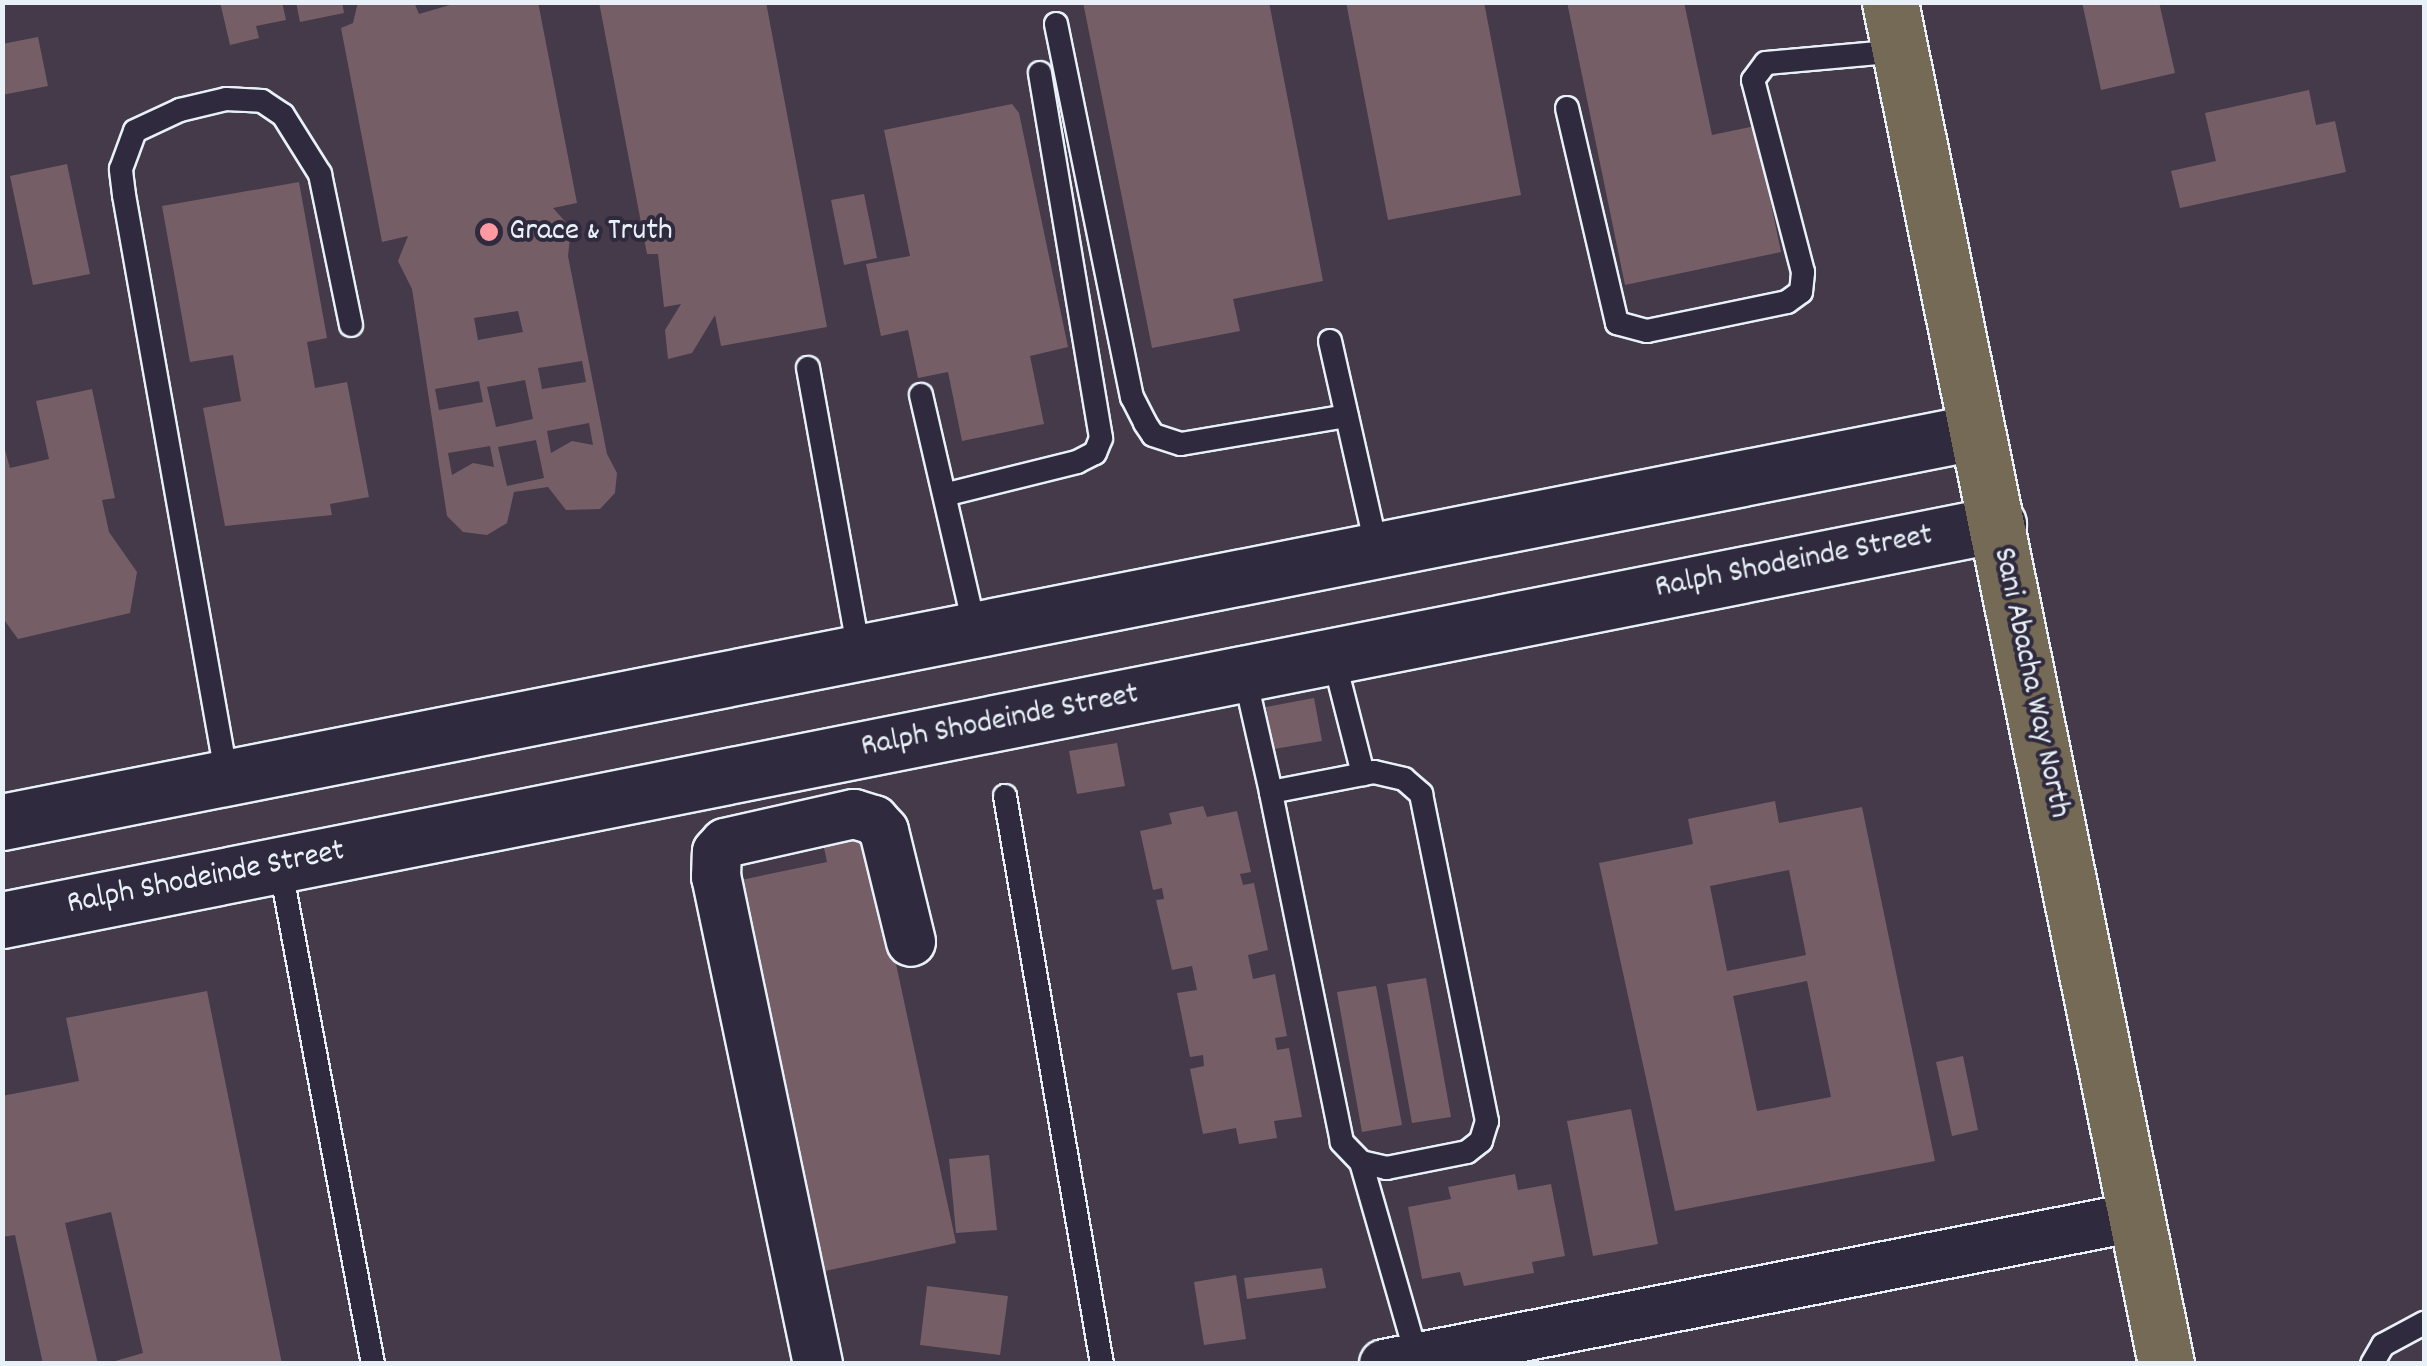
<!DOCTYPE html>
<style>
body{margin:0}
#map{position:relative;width:2427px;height:1366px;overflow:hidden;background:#443a4a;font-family:Dekko,sans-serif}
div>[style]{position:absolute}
.building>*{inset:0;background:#765e67}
.roads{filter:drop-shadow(2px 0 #e8f1f8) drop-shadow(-2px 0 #e8f1f8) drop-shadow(0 2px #e8f1f8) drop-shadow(0 -2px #e8f1f8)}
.service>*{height:22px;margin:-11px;padding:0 11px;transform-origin:11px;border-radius:11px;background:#2f2a3d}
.minor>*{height:48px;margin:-24px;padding:0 24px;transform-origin:24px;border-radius:24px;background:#2f2a3d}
.tertiary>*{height:55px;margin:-27.5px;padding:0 27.5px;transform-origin:27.5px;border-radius:27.5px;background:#2f2a3d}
.trunk>*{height:55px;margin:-27.5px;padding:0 27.5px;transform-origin:27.5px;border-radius:27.5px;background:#756a55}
.dots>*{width:28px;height:28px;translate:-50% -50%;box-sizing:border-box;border:5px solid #2f2a3d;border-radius:50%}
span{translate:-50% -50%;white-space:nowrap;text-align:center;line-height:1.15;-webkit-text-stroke:8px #2f2a3d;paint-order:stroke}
.poi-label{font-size:32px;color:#e8f1f8}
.left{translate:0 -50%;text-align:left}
.street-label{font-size:32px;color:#e8f1f8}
.frame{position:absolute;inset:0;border:5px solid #e8f1f8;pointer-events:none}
</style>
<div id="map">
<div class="building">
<i style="clip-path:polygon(220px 2px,282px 2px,286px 20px,256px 26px,259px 38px,230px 45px)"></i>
<i style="clip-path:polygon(296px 2px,342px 2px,344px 13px,300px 22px)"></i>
<i style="clip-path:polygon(evenodd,358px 2px,414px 2px,419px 14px,460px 2px,538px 2px,577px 203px,553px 208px,571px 228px,568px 256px,607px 454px,617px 473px,615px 493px,600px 509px,566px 510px,548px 487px,514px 492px,507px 523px,487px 535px,463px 532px,447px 516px,412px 289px,398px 261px,408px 236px,382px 242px,341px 28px,353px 23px,358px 2px,518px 311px,523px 332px,478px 340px,474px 318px,518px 311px,358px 2px,582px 361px,586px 382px,542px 389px,538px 368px,582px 361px,358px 2px,525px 380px,533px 419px,496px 427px,487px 387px,525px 380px,358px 2px,479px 381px,483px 402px,439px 410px,435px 389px,479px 381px,358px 2px,589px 423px,593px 445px,572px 441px,551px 453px,547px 431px,589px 423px,358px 2px,536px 440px,544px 478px,507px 486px,498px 447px,536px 440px,358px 2px,490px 446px,494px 467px,473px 463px,452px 475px,448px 453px,490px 446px)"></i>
<i style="clip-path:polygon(599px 2px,766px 2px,827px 327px,721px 346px,715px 315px,692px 353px,668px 359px,665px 330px,681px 304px,664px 307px,658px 254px,647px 254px)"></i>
<i style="clip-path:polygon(1083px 2px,1269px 2px,1323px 281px,1233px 299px,1240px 331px,1152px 348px)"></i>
<i style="clip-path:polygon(1346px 2px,1484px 2px,1521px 195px,1388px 220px)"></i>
<i style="clip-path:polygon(1567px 2px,1684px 2px,1712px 135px,1755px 126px,1781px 252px,1625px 285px)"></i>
<i style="clip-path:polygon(2082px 2px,2159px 2px,2175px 73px,2101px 90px)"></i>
<i style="clip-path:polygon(38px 37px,48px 86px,2px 95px,2px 44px)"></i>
<i style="clip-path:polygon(2309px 90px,2316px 125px,2335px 121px,2346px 172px,2180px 208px,2171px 171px,2216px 161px,2205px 113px)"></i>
<i style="clip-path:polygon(1012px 104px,1019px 113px,1068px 347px,1030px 356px,1044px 424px,962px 441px,948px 372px,918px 378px,908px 330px,881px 336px,866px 264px,910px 256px,884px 130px)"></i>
<i style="clip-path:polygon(67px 164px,90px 274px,33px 285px,10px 176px)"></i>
<i style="clip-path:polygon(299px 182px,327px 338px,307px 342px,315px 388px,347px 382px,369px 497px,330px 504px,332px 515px,225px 526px,203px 408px,241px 401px,233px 355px,190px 362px,162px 206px)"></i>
<i style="clip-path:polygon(864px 194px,877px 258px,844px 265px,831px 200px)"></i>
<i style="clip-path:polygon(92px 389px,115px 498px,102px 500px,109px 532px,137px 572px,130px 613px,18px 639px,2px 617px,2px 439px,10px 468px,49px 459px,36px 401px)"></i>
<i style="clip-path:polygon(1314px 698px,1322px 741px,1274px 749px,1266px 707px)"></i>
<i style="clip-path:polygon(1117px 743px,1125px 786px,1077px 794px,1069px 751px)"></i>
<i style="clip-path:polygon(evenodd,1775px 801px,1779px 823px,1862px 807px,1935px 1161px,1675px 1211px,1599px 863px,1693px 844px,1688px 819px,1775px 801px,1789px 870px,1806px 955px,1727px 971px,1710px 886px,1789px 870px,1775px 801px,1807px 981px,1831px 1097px,1757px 1111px,1733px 996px,1807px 981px)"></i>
<i style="clip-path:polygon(1203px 806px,1207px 817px,1237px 811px,1251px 872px,1240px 874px,1243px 885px,1254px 883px,1268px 950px,1248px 955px,1253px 979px,1275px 974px,1287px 1036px,1275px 1038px,1277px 1050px,1289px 1048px,1302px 1117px,1274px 1121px,1277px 1138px,1239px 1144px,1236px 1128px,1203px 1134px,1190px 1069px,1204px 1066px,1203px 1055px,1190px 1057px,1177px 993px,1197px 990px,1192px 966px,1172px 970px,1156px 900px,1164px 899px,1162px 888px,1153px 890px,1140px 831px,1172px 824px,1169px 813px)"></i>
<i style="clip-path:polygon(867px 829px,956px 1243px,825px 1271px,741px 880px,827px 862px,822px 838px)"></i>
<i style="clip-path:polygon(1426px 978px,1451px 1117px,1412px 1123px,1387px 984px)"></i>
<i style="clip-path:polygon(1376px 986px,1402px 1125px,1362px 1132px,1337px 992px)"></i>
<i style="clip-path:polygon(207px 991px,282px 1364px,105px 1364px,143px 1353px,111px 1212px,65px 1223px,98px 1364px,43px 1364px,15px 1235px,2px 1237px,2px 1096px,79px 1081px,66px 1018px)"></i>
<i style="clip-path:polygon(1963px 1056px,1978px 1130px,1952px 1136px,1936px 1062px)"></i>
<i style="clip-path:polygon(1631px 1109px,1658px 1244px,1593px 1256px,1567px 1121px)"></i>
<i style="clip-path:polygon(989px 1155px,997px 1230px,956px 1233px,949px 1159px)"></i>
<i style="clip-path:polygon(1515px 1174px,1518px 1190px,1551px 1184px,1565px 1256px,1532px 1262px,1534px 1273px,1464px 1286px,1460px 1272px,1422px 1279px,1408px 1207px,1451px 1199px,1448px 1187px)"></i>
<i style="clip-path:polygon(1322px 1268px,1326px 1288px,1247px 1299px,1244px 1278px)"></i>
<i style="clip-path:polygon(1236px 1275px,1246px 1339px,1204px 1345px,1194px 1282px)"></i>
<i style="clip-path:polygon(927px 1286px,1008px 1296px,1000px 1355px,920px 1345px)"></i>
</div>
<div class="roads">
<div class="service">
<i style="left:1056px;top:24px;width:381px;rotate:78.5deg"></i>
<i style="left:1132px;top:397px;width:29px;rotate:63deg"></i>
<i style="left:1145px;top:423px;width:14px;rotate:56deg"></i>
<i style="left:1153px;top:435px;width:29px;rotate:18deg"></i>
<i style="left:1181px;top:444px;width:168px;rotate:-9.6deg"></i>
<i style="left:1567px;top:108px;width:221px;rotate:76.9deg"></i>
<i style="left:1617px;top:323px;width:31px;rotate:15deg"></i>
<i style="left:1647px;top:331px;width:143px;rotate:-11.7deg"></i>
<i style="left:1787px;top:302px;width:17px;rotate:-36deg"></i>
<i style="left:1801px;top:292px;width:20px;rotate:-84deg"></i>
<i style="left:1803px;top:272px;width:198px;rotate:-104.6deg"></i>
<i style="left:1753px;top:80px;width:21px;rotate:-53deg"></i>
<i style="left:1766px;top:63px;width:135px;rotate:-5.1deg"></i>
<i style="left:1330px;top:341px;width:213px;rotate:77.3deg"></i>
<i style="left:808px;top:368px;width:289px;rotate:79.8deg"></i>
<i style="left:921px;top:395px;width:240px;rotate:77deg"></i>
<i style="left:948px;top:494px;width:133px;rotate:-13.9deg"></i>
<i style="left:1077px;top:462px;width:20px;rotate:-27deg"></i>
<i style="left:1095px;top:453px;width:16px;rotate:-68deg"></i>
<i style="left:1101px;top:438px;width:370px;rotate:-99.5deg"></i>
<i style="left:1333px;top:656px;width:122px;rotate:75.7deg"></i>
<i style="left:1244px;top:673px;width:122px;rotate:77.2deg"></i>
<i style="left:1374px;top:772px;width:31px;rotate:13deg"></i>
<i style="left:1404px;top:779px;width:23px;rotate:41deg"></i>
<i style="left:1421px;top:794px;width:334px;rotate:78.6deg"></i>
<i style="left:1487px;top:1121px;width:21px;rotate:107deg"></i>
<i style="left:1481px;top:1141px;width:18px;rotate:142deg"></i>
<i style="left:1467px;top:1152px;width:82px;rotate:168.7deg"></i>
<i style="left:1387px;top:1168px;width:27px;rotate:-167deg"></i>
<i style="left:1361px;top:1162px;width:28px;rotate:-134deg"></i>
<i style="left:1342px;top:1142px;width:357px;rotate:-101.5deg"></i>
<i style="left:1271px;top:792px;width:105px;rotate:-11deg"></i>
<i style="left:227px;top:778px;width:592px;rotate:-100.02deg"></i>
<i style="left:124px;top:195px;width:26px;rotate:-97deg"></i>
<i style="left:121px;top:169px;width:40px;rotate:-69.8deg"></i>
<i style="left:135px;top:131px;width:50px;rotate:-25deg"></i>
<i style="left:180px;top:110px;width:47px;rotate:-13.4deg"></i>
<i style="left:226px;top:99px;width:36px;rotate:3deg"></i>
<i style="left:262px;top:101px;width:25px;rotate:34deg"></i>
<i style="left:283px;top:115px;width:70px;rotate:57.9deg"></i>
<i style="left:320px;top:174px;width:154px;rotate:78.4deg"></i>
<i style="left:1005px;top:796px;width:576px;rotate:80.31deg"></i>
<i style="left:280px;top:865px;width:508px;rotate:79.44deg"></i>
<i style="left:1361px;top:1162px;width:203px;rotate:74deg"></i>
<i style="left:2372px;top:1364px;width:22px;rotate:-60deg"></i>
<i style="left:2383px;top:1345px;width:47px;rotate:-28.2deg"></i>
</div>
<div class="minor">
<i style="left:818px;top:1364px;width:498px;rotate:-101.8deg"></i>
<i style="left:716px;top:877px;width:25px;rotate:-88deg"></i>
<i style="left:717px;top:852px;width:12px;rotate:-48deg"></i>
<i style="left:725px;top:843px;width:132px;rotate:-12.7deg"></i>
<i style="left:854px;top:814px;width:21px;rotate:17deg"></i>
<i style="left:874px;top:820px;width:15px;rotate:48deg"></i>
<i style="left:884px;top:831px;width:114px;rotate:76.3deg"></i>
<i style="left:1384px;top:1364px;width:766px;rotate:-11.06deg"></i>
</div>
<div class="tertiary">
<i style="left:2px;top:822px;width:2012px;rotate:-11.18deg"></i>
<i style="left:2px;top:920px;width:2035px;rotate:-11.22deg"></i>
</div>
<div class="trunk">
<i style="left:1890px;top:2px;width:1390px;rotate:78.54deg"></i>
</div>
</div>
<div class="dots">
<i style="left:489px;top:232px;background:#ff9aa2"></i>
</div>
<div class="poi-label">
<span class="left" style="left:509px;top:232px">Grace &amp; Truth</span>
</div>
<div class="street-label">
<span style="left:1794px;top:563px;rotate:-11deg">Ralph Shodeinde Street</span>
<span style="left:2030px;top:683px;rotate:78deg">Sani Abacha Way North</span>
<span style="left:1000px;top:722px;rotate:-11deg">Ralph Shodeinde Street</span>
<span style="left:206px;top:879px;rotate:-11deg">Ralph Shodeinde Street</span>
</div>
<div class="frame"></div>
</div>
